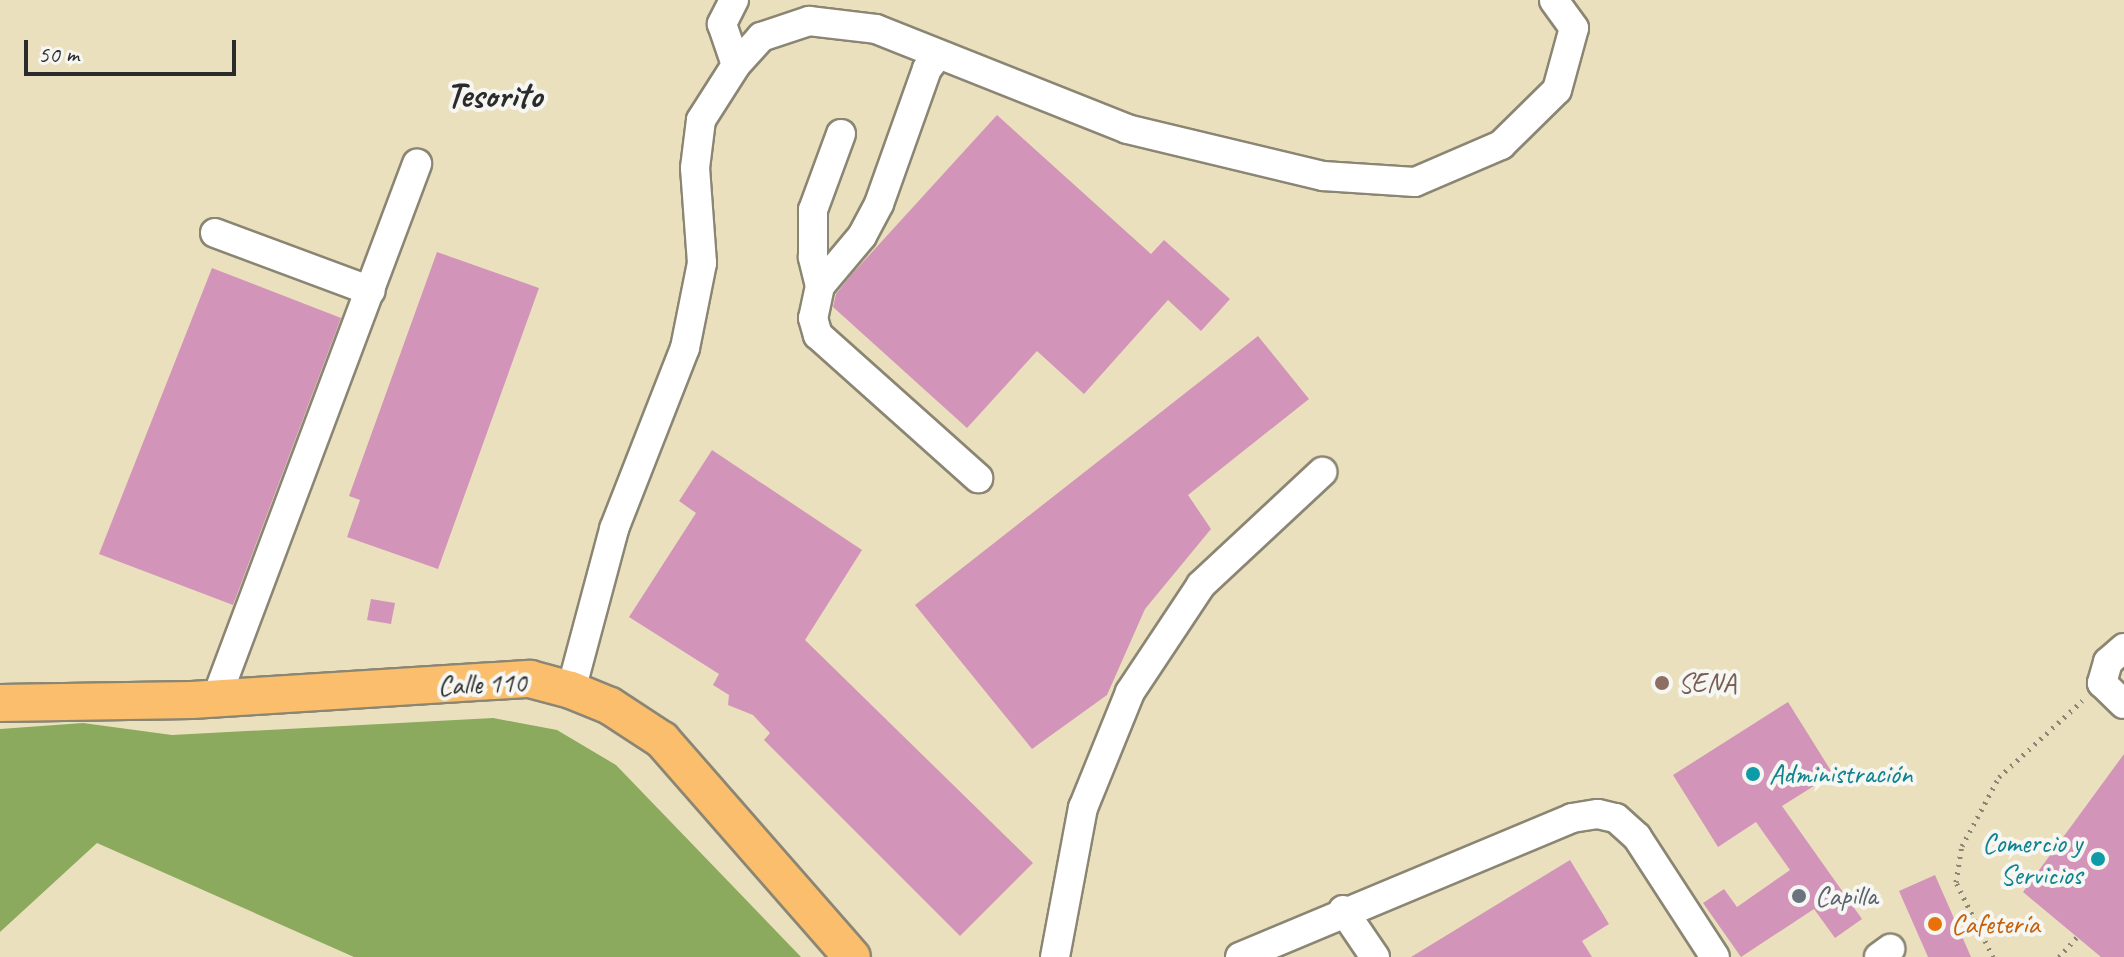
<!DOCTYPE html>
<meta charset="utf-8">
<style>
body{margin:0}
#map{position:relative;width:2124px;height:957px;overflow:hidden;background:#ebe0bd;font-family:Caveat,sans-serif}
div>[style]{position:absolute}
.forest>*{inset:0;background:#8baa5d}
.building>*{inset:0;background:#d295b9}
.path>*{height:5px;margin-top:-2.5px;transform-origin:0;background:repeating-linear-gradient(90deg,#8b8674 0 2px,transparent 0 8px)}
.roads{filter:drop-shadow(2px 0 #8b8674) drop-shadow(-2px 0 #8b8674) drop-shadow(0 2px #8b8674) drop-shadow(0 -2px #8b8674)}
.minor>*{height:28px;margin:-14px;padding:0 14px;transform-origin:14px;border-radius:14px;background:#fff}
.major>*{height:36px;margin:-18px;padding:0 18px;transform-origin:18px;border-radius:18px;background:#fabe6d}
.dots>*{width:22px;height:22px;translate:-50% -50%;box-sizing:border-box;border:4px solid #f6f6f2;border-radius:50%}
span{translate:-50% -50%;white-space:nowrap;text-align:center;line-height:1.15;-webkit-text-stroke:8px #f6f6f2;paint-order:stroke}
.education-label{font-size:28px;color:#785e54}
.left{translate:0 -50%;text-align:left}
.street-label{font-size:28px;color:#2b2b2b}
.culture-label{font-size:28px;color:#0d838f}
.right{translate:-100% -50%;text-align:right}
.worship-label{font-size:28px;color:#5b616d}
.food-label{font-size:28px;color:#c56008}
.district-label{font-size:36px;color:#2b2b2b;font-weight:700}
.scale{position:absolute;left:24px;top:40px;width:212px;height:36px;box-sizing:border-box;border:4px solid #2b2b2b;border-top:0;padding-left:10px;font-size:24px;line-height:28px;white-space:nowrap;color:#2b2b2b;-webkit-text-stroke:6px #f6f6f2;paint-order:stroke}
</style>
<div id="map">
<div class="forest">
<i style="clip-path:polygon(493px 718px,557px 730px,616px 765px,801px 957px,354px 957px,97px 843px,0 932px,0 729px,83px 723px,172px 735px)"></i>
</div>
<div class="building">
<i style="clip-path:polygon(997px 115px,1151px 254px,1164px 240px,1230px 299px,1201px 331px,1168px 300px,1084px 394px,1037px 351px,967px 428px,833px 307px,836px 294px,852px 274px)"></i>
<i style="clip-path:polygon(437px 252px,539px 288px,438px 569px,347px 537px,360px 500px,349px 496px)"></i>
<i style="clip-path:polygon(212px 268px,341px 318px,233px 605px,99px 554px)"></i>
<i style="clip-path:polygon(1258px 336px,1309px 399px,1188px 495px,1211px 529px,1145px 609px,1107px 695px,1032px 749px,915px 605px)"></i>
<i style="clip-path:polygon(712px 450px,862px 550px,805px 640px,1033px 863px,960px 936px,764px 740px,770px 733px,753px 715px,728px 705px,729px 695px,713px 685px,719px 674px,629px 617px,696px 513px,679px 501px)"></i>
<i style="clip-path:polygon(371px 599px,395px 603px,391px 624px,367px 620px)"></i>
<i style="clip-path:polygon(1788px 702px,1833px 774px,1782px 806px,1862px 919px,1835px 938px,1814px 909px,1741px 957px,1703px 903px,1724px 889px,1737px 907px,1790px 870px,1756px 822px,1718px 847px,1673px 775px)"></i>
<i style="clip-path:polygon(2124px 754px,2124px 957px,2101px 957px,2023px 892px)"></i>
<i style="clip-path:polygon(1570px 860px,1609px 924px,1582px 941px,1592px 957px,1411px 957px)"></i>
<i style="clip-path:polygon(1935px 875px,1971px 957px,1928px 957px,1899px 891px)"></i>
</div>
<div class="path">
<i style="left:1993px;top:957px;width:84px;rotate:-116.3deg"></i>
<i style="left:1956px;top:882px;width:36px;rotate:-81deg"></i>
<i style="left:1962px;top:846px;width:78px;rotate:-61.8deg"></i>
<i style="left:1999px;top:777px;width:113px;rotate:-42.5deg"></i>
<i style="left:2059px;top:957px;width:27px;rotate:-48deg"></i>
</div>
<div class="roads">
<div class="minor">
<i style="left:734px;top:0;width:27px;rotate:117deg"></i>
<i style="left:722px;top:24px;width:43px;rotate:71.1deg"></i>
<i style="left:938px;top:55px;width:18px;rotate:128deg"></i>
<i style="left:927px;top:69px;width:143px;rotate:109.6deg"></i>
<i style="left:879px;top:204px;width:36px;rotate:118deg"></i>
<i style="left:862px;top:236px;width:65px;rotate:130deg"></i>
<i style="left:820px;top:286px;width:33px;rotate:102deg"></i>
<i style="left:813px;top:318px;width:18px;rotate:74deg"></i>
<i style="left:818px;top:335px;width:215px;rotate:41.8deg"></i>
<i style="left:215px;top:233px;width:166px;rotate:20.4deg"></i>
<i style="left:820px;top:286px;width:30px;rotate:-104deg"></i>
<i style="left:813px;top:257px;width:47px;rotate:-90deg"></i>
<i style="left:813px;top:210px;width:81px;rotate:-69.8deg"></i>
<i style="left:2124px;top:648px;width:21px;rotate:139deg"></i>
<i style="left:2108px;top:662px;width:22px;rotate:106deg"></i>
<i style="left:2102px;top:683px;width:30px;rotate:44deg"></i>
<i style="left:571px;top:690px;width:167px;rotate:-75deg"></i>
<i style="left:614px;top:529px;width:194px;rotate:-68.6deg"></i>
<i style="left:685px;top:348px;width:87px;rotate:-78.7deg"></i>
<i style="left:702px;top:263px;width:95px;rotate:-94.2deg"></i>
<i style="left:695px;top:168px;width:48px;rotate:-82.9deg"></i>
<i style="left:701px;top:120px;width:65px;rotate:-57.5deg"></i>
<i style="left:736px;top:65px;width:38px;rotate:-48deg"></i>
<i style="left:761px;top:37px;width:51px;rotate:-18.4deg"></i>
<i style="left:809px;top:21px;width:67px;rotate:6.8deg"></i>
<i style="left:876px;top:29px;width:270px;rotate:21.7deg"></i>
<i style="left:1127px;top:129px;width:202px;rotate:13.5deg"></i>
<i style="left:1323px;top:176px;width:92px;rotate:3.7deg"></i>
<i style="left:1415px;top:182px;width:94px;rotate:-23.3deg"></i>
<i style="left:1501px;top:145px;width:78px;rotate:-44.5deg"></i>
<i style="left:1557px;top:90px;width:64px;rotate:-74.7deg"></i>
<i style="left:1574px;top:28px;width:34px;rotate:-126deg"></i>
<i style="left:216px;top:699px;width:572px;rotate:-69.41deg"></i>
<i style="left:1343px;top:910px;width:57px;rotate:55.8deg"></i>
<i style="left:1055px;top:957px;width:152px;rotate:-79.4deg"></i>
<i style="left:1083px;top:808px;width:125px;rotate:-67.9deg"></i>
<i style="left:1130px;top:692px;width:128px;rotate:-56.4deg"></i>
<i style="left:1201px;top:585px;width:166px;rotate:-43deg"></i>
<i style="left:1240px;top:957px;width:360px;rotate:-22.7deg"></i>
<i style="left:1572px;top:818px;width:26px;rotate:-9deg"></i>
<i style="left:1598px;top:814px;width:18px;rotate:13deg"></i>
<i style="left:1616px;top:818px;width:28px;rotate:42deg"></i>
<i style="left:1637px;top:837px;width:143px;rotate:57deg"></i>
<i style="left:1879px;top:957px;width:14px;rotate:-36deg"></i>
</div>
<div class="major">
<i style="left:0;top:703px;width:192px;rotate:-0.9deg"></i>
<i style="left:192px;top:700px;width:339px;rotate:-3.6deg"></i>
<i style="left:530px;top:679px;width:42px;rotate:15deg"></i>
<i style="left:571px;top:690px;width:42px;rotate:22.3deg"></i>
<i style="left:610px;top:706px;width:62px;rotate:33.2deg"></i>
<i style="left:662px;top:740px;width:288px;rotate:48.8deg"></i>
</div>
</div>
<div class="dots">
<i style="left:1662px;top:683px;background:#8d6e63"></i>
<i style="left:1753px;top:774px;background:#0f9aa8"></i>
<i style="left:2098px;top:859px;background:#0f9aa8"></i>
<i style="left:1799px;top:896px;background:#6b7280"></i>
<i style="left:1935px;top:924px;background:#e8710a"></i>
</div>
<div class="education-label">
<span class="left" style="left:1678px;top:683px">SENA</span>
</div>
<div class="street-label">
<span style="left:482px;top:684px;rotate:-2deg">Calle 110</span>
</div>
<div class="culture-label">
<span class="left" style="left:1769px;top:774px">Administración</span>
<span class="right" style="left:2082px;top:859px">Comercio y<br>Servicios</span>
</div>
<div class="worship-label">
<span class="left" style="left:1815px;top:896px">Capilla</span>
</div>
<div class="food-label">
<span class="left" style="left:1951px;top:924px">Cafetería</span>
</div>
<div class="district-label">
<span style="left:494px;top:96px">Tesorito</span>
</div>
<div class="scale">50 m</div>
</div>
